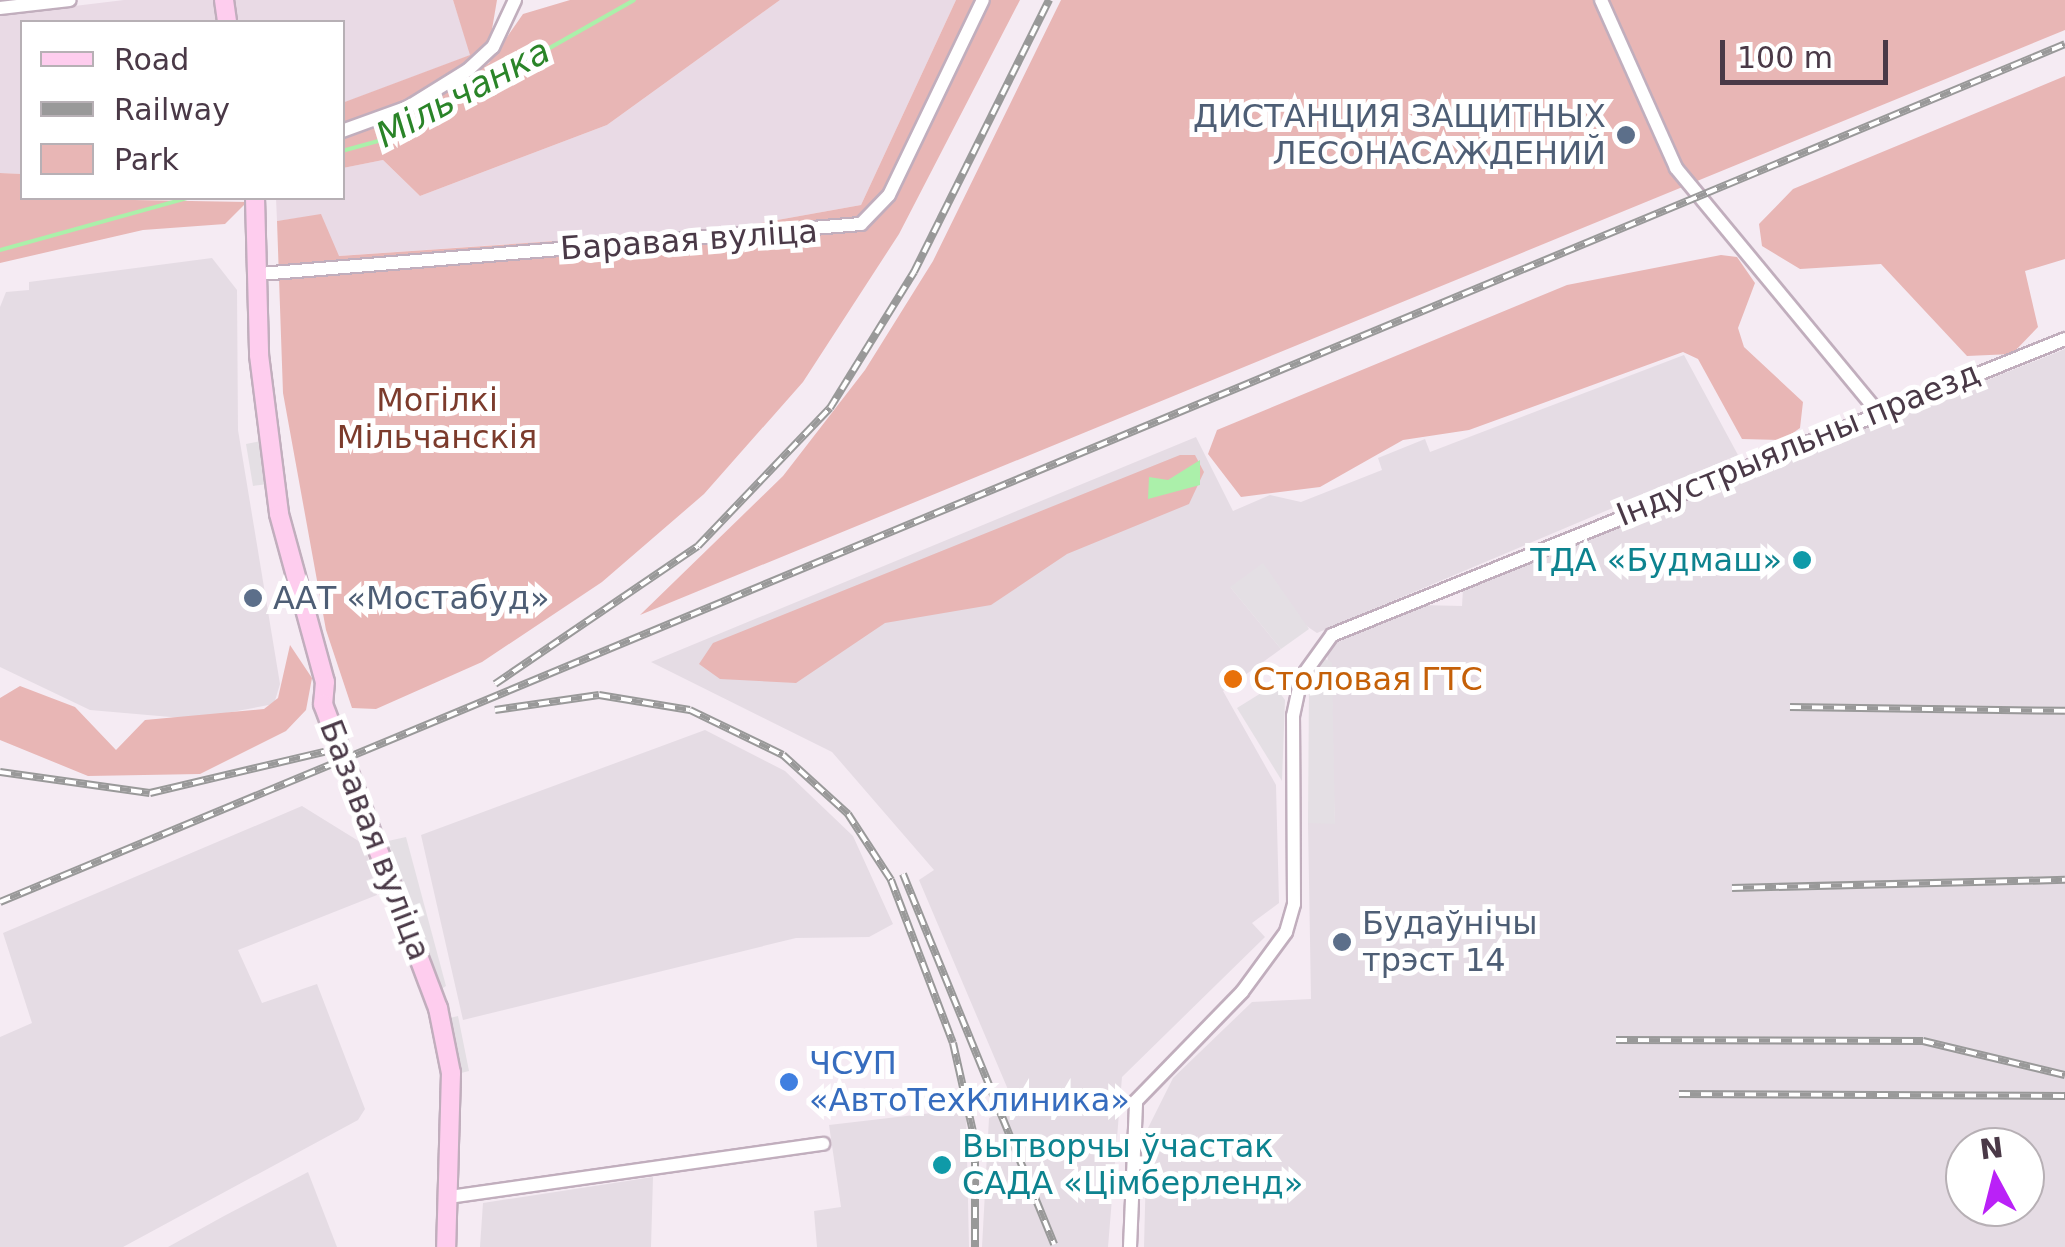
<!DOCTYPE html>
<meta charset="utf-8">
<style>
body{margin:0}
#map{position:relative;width:2065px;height:1247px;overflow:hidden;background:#f5ebf3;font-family:"DejaVu Sans",sans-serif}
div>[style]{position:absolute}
.residential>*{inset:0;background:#e9dae5}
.industrial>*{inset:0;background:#e5dce4}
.green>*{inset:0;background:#e8b6b5}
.parking>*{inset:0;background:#e4dfe4}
.water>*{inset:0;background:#abf0aa}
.stream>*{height:4px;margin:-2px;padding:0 2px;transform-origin:2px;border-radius:2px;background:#abf0aa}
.roads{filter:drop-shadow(2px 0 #c1aebd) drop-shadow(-2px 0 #c1aebd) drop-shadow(0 2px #c1aebd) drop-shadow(0 -2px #c1aebd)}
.street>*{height:12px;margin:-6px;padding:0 6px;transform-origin:6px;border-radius:6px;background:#fff}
.secondary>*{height:18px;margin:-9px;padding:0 9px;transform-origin:9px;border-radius:9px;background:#fecdee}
.rail>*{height:8px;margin-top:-4px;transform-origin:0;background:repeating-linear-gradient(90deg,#fff 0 11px,#999 0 22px);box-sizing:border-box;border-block:2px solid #999}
.dots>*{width:28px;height:28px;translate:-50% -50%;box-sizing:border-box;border:5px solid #fff;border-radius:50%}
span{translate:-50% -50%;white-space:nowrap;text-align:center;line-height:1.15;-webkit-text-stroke:10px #fff;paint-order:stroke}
.service-label{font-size:32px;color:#4e5e75}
.right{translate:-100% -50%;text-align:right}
.left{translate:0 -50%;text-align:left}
.street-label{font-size:32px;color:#4a3947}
.park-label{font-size:32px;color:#7c3b2c}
.culture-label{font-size:32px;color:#0d838f}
.food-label{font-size:32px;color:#c56008}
.shop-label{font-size:32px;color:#366cbe}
.water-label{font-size:35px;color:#2a8428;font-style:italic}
.legend{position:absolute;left:20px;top:20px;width:325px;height:180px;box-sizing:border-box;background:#fff;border:2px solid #b7b0b5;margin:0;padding:12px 18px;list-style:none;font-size:30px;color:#4a3947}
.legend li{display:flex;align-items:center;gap:20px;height:50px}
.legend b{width:50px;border:2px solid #b7b0b5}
.north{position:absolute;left:1945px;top:1127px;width:100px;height:100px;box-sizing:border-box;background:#fff;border:2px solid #b7b0b5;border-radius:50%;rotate:353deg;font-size:28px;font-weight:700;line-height:40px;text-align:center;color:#4a3947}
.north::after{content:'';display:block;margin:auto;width:35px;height:45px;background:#ba21f7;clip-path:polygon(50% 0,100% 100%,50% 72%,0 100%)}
.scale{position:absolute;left:1720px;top:40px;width:168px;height:45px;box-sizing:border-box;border:5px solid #4a3947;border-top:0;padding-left:12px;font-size:30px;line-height:35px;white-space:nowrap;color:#4a3947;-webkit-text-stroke:8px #fff;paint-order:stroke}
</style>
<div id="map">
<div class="residential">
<i style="clip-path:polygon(124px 0,220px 0,223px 22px,22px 22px,22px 174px,0 173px,0 15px)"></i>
<i style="clip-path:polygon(232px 0,453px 0,471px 55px,343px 103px,342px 22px,236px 22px)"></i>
<i style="clip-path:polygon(780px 0,956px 0,861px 205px,728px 229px,338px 256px,321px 215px,277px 221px,276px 198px,342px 198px,343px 168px,383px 160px,420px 196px,607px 125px)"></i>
</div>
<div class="industrial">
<i style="clip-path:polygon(212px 258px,237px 290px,238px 430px,280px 684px,274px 704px,194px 719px,90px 710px,0 667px,0 307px,6px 292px,29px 290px,29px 282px)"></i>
<i style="clip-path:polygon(evenodd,2065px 349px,2065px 1247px,1144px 1247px,1147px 1130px,1173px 1078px,1252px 1002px,1311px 999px,1308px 823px,1335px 823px,1327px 647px,1420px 605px,1462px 606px,1463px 589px,2065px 349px,1965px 1147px,2025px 1147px,2025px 1207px,1965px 1207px,1965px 1147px)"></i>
<i style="clip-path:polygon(1684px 355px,1738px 455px,1317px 633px,1296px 619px,1263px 564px,1231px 588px,1281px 649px,1223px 691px,1276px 785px,1279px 903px,1252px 923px,1265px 937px,1122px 1077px,1108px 1247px,982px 1247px,989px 1118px,1015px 1106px,919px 880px,934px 870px,832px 752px,651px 662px,1196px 437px,1233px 511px,1270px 495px,1301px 502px,1382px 470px,1378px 458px,1425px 439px,1430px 452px)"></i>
<i style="clip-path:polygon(705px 730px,785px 771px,853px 836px,893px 924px,869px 937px,796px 938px,463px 1020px,421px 835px)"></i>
<i style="clip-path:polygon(302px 806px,365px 845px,377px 895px,238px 950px,262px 1003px,317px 984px,365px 1109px,358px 1120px,123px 1247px,0 1247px,0 1037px,32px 1023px,3px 933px)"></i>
<i style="clip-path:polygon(966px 1109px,969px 1247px,817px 1247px,814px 1211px,841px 1207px,829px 1125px)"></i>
<i style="clip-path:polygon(308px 1172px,337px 1247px,168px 1247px,224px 1216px)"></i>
<i style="clip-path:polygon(653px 1177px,651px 1247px,480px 1247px,483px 1203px)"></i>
</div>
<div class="green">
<i style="clip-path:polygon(453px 0,497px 0,490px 41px,471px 61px,405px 101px,343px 124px,342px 103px,470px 55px)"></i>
<i style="clip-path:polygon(570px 0,780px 0,607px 125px,420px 196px,383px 160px,343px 168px,342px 139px,413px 113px,489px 63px,523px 14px)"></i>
<i style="clip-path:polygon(956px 0,1020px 0,899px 234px,803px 382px,704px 494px,602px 582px,482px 662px,376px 709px,352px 708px,326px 630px,283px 393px,277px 221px,321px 214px,339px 256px,728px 229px,861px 205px)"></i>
<i style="clip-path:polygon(1061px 0,2065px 0,2065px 30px,640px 615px,783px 476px,865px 370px,933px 261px)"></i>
<i style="clip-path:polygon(2065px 76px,2065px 259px,2025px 271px,2038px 327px,2012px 354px,1967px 356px,1881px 264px,1800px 269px,1762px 246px,1759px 224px,1793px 189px)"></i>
<i style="clip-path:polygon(0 173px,22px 174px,22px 198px,247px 202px,225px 224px,143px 230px,0 263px)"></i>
<i style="clip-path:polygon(1721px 255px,1737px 257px,1755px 283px,1738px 328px,1744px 347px,1803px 402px,1800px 428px,1783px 440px,1742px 439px,1698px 359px,1683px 352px,1469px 430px,1403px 440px,1320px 487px,1241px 497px,1208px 454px,1217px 430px,1567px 285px)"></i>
<i style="clip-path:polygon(1180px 455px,1195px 455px,1204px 472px,1189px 504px,1067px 554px,991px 605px,885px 623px,796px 683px,720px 679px,699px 664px,713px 643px)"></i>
<i style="clip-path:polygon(290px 645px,312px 678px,306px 710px,286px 731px,200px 774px,88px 776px,0 740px,0 698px,20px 686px,75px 707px,116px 750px,145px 720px,264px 709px,278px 698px)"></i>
</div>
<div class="parking">
<i style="clip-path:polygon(261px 441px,268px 484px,253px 486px,246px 444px)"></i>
<i style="clip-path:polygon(1263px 563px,1309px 629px,1281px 649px,1230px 587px)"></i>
<i style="clip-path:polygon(1321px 656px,1332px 663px,1335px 824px,1308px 823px,1309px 688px)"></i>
<i style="clip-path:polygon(1274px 685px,1285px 700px,1282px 781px,1237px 708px)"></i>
<i style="clip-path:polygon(406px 837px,446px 986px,438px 991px,388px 841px)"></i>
<i style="clip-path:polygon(458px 1016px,469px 1071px,461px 1073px,450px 1018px)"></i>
</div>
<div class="water">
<i style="clip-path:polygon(1200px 460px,1200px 485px,1148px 499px,1149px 477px,1168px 480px)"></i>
</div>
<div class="stream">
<i style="left:342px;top:151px;width:53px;rotate:-15.4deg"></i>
<i style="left:393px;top:137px;width:277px;rotate:-29.6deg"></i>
<i style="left:0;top:250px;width:195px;rotate:-15.5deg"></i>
</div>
<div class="roads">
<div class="street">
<i style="left:1601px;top:0;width:184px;rotate:65.9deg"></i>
<i style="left:1676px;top:168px;width:317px;rotate:50.4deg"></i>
<i style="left:0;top:8px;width:70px;rotate:-6.5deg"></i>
<i style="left:342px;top:131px;width:70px;rotate:-20deg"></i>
<i style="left:408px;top:107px;width:70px;rotate:-31.7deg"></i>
<i style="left:468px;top:70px;width:34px;rotate:-43deg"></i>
<i style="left:493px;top:47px;width:52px;rotate:-64.9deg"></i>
<i style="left:260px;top:274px;width:603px;rotate:-4.76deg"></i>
<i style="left:861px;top:224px;width:40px;rotate:-46deg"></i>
<i style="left:889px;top:195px;width:216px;rotate:-64.3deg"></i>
<i style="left:449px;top:1197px;width:378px;rotate:-8.1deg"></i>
<i style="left:1130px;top:1247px;width:146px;rotate:-87.6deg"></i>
<i style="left:1136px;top:1101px;width:152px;rotate:-45.8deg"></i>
<i style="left:1242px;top:992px;width:74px;rotate:-53.7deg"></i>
<i style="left:1286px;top:932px;width:29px;rotate:-74deg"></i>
<i style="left:1294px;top:904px;width:188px;rotate:-90.3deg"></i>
<i style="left:1293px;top:716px;width:39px;rotate:-78deg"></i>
<i style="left:1301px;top:678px;width:53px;rotate:-54.2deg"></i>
<i style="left:1332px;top:635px;width:791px;rotate:-21.99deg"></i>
</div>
<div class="secondary">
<i style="left:224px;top:0;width:22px;rotate:82deg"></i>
<i style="left:255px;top:198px;width:157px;rotate:88.5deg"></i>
<i style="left:259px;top:355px;width:160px;rotate:82.8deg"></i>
<i style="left:279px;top:514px;width:174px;rotate:74.7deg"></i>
<i style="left:325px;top:682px;width:22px;rotate:95deg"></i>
<i style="left:323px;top:704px;width:325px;rotate:69.3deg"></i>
<i style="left:438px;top:1008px;width:66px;rotate:78.7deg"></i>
<i style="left:451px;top:1073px;width:174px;rotate:91.6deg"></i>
</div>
</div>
<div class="rail">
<i style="left:495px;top:684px;width:245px;rotate:-34.2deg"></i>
<i style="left:698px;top:546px;width:191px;rotate:-46.3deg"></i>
<i style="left:830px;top:408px;width:160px;rotate:-58.3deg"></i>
<i style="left:914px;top:272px;width:304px;rotate:-63.6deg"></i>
<i style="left:1790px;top:707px;width:275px;rotate:0.8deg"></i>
<i style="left:495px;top:710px;width:105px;rotate:-8.2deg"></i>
<i style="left:599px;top:695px;width:92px;rotate:9.4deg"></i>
<i style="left:690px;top:710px;width:103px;rotate:25.8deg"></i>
<i style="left:783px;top:755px;width:88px;rotate:42.2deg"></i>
<i style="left:848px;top:814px;width:79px;rotate:56.9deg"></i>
<i style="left:891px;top:880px;width:174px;rotate:69.2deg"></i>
<i style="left:953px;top:1043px;width:100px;rotate:77.3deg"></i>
<i style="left:975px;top:1141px;width:106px;rotate:90deg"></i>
<i style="left:0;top:772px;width:151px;rotate:8deg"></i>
<i style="left:150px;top:793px;width:179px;rotate:-13.3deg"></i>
<i style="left:903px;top:874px;width:400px;rotate:67.8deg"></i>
<i style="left:1732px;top:888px;width:333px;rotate:-1.4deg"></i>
<i style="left:0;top:902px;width:2236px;rotate:-22.56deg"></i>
<i style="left:1616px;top:1040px;width:307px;rotate:0.2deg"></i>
<i style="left:1923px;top:1041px;width:146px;rotate:13.5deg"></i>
<i style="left:1679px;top:1094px;width:386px;rotate:0.3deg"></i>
</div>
<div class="dots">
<i style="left:1626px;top:135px;background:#5c6f8a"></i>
<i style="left:1802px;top:560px;background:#0f9aa8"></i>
<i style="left:253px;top:598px;background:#5c6f8a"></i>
<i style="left:1233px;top:679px;background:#e8710a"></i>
<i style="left:1342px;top:942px;background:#5c6f8a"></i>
<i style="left:789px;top:1082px;background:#3f7fe0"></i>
<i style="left:942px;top:1165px;background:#0f9aa8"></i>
</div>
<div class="service-label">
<span class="right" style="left:1606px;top:135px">ДИСТАНЦИЯ ЗАЩИТНЫХ<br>ЛЕСОНАСАЖДЕНИЙ</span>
<span class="left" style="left:273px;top:598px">ААТ «Мостабуд»</span>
<span class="left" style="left:1362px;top:942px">Будаўнічы<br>трэст 14</span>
</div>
<div class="street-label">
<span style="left:689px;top:240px;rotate:-4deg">Баравая вуліца</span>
<span style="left:1798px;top:444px;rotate:-22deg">Індустрыяльны праезд</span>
<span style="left:375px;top:840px;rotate:69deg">Базавая вуліца</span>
</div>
<div class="park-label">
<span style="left:437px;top:419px">Могілкі<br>Мільчанскія</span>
</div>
<div class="culture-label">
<span class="right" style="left:1782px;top:560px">ТДА «Будмаш»</span>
<span class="left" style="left:962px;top:1165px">Вытворчы ўчастак<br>САДА «Цімберленд»</span>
</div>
<div class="food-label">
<span class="left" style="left:1253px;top:679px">Столовая ГТС</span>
</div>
<div class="shop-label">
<span class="left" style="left:809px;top:1082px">ЧСУП<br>«АвтоТехКлиника»</span>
</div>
<div class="water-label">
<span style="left:463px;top:93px;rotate:-28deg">Мільчанка</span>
</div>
<ul class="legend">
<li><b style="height:12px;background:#fecdee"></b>Road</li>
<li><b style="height:12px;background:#999"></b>Railway</li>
<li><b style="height:28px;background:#e8b6b5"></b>Park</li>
</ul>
<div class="north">N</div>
<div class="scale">100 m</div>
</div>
